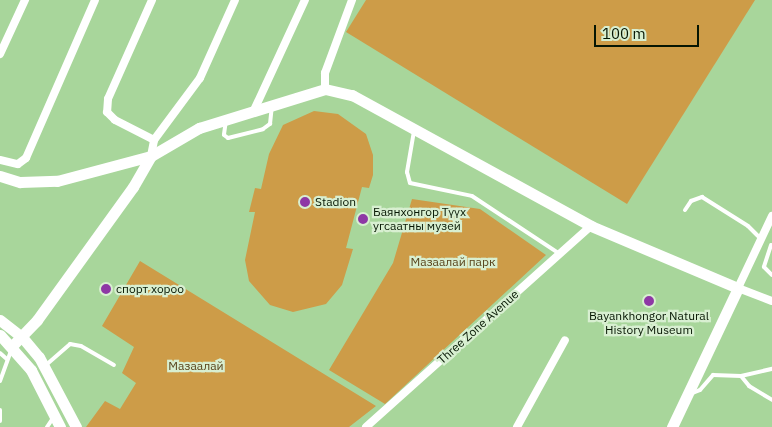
<!DOCTYPE html>
<meta charset="utf-8">
<style>
body{margin:0}
#map{position:relative;width:772px;height:427px;overflow:hidden;background:#a8d69b;font-family:"IBM Plex Sans",sans-serif}
div>[style]{position:absolute}
.green>*{inset:0;background:#cd9c48}
.lane>*{height:4px;margin:-2px;padding:0 2px;transform-origin:2px;border-radius:2px;background:#fff}
.street>*{height:8px;margin:-4px;padding:0 4px;transform-origin:4px;border-radius:4px;background:#fff}
.secondary>*{height:11px;margin:-5.5px;padding:0 5.5px;transform-origin:5.5px;border-radius:5.5px;background:#fff}
.dots>*{width:14px;height:14px;translate:-50% -50%;box-sizing:border-box;border:2px solid #d8efd1;border-radius:50%}
span{translate:-50% -50%;white-space:nowrap;text-align:center;line-height:1.15;-webkit-text-stroke:4.5px #d8efd1;paint-order:stroke}
.poi-label{font-size:12px;color:#061603}
.left{translate:0 -50%;text-align:left}
.park-label{font-size:12px;color:#58421b}
.street-label{font-size:12px;color:#061603}
.scale{position:absolute;left:594px;top:25px;width:105px;height:22px;box-sizing:border-box;border:2px solid #061603;border-top:0;padding-left:6px;font-size:15px;line-height:18px;white-space:nowrap;color:#061603;-webkit-text-stroke:4px #d8efd1;paint-order:stroke}
</style>
<div id="map">
<div class="green">
<i style="clip-path:polygon(366px 0,755px 0,627px 204px,346px 32px)"></i>
<i style="clip-path:polygon(314px 111px,338px 114px,366px 134px,373px 155px,373px 175px,369px 188px,362px 187px,346px 248px,353px 249px,342px 285px,326px 304px,293px 312px,270px 305px,249px 281px,245px 260px,255px 212px,249px 212px,255px 188px,261px 189px,269px 154px,283px 125px)"></i>
<i style="clip-path:polygon(412px 199px,480px 209px,546px 255px,385px 404px,329px 370px,393px 263px)"></i>
<i style="clip-path:polygon(140px 261px,376px 406px,349px 427px,86px 427px,105px 401px,120px 409px,136px 383px,122px 373px,134px 347px,102px 326px)"></i>
</div>
<div class="lane">
<i style="left:226px;top:120px;width:15px;rotate:98deg"></i>
<i style="left:224px;top:135px;width:5px;rotate:37deg"></i>
<i style="left:228px;top:138px;width:36px;rotate:-14deg"></i>
<i style="left:263px;top:129px;width:9px;rotate:-36deg"></i>
<i style="left:270px;top:124px;width:18px;rotate:-84deg"></i>
<i style="left:414px;top:131px;width:42px;rotate:99.7deg"></i>
<i style="left:407px;top:172px;width:11px;rotate:75deg"></i>
<i style="left:410px;top:183px;width:63px;rotate:11.8deg"></i>
<i style="left:472px;top:196px;width:105px;rotate:33.4deg"></i>
<i style="left:685px;top:210px;width:11px;rotate:-56deg"></i>
<i style="left:691px;top:201px;width:12px;rotate:-20deg"></i>
<i style="left:702px;top:197px;width:54px;rotate:32.2deg"></i>
<i style="left:748px;top:226px;width:17px;rotate:45deg"></i>
<i style="left:771px;top:245px;width:23px;rotate:108deg"></i>
<i style="left:764px;top:267px;width:11px;rotate:45deg"></i>
<i style="left:0;top:353px;width:9px;rotate:41deg"></i>
<i style="left:46px;top:365px;width:32px;rotate:-41deg"></i>
<i style="left:70px;top:344px;width:11px;rotate:10deg"></i>
<i style="left:81px;top:346px;width:38px;rotate:30deg"></i>
<i style="left:741px;top:376px;width:13px;rotate:51deg"></i>
<i style="left:749px;top:386px;width:27px;rotate:31deg"></i>
<i style="left:0;top:381px;width:33px;rotate:-70deg"></i>
<i style="left:690px;top:394px;width:11px;rotate:-22deg"></i>
<i style="left:700px;top:390px;width:20px;rotate:-49deg"></i>
<i style="left:713px;top:375px;width:28px;rotate:2deg"></i>
<i style="left:741px;top:376px;width:32px;rotate:-13deg"></i>
<i style="left:0;top:410px;width:11px;rotate:90deg"></i>
<i style="left:47px;top:427px;width:11px;rotate:-56deg"></i>
</div>
<div class="street">
<i style="left:152px;top:0;width:108px;rotate:114deg"></i>
<i style="left:108px;top:99px;width:13px;rotate:94deg"></i>
<i style="left:107px;top:112px;width:11px;rotate:45deg"></i>
<i style="left:115px;top:120px;width:44px;rotate:27.1deg"></i>
<i style="left:0;top:54px;width:60px;rotate:-65.2deg"></i>
<i style="left:325px;top:89px;width:16px;rotate:-90deg"></i>
<i style="left:325px;top:73px;width:78px;rotate:-69.7deg"></i>
<i style="left:255px;top:108px;width:119px;rotate:-65.2deg"></i>
<i style="left:151px;top:156px;width:16px;rotate:-79deg"></i>
<i style="left:154px;top:140px;width:77px;rotate:-53.4deg"></i>
<i style="left:200px;top:78px;width:85px;rotate:-65.8deg"></i>
<i style="left:0;top:160px;width:18px;rotate:13deg"></i>
<i style="left:18px;top:164px;width:10px;rotate:-37deg"></i>
<i style="left:26px;top:158px;width:172px;rotate:-66.4deg"></i>
<i style="left:772px;top:216px;width:80px;rotate:115.3deg"></i>
<i style="left:738px;top:288px;width:36px;rotate:21deg"></i>
<i style="left:366px;top:427px;width:302px;rotate:-41.8deg"></i>
<i style="left:517px;top:427px;width:99px;rotate:-61.1deg"></i>
</div>
<div class="secondary">
<i style="left:0;top:176px;width:21px;rotate:17deg"></i>
<i style="left:20px;top:182px;width:37px;rotate:-2deg"></i>
<i style="left:57px;top:181px;width:97px;rotate:-14.9deg"></i>
<i style="left:0;top:320px;width:28px;rotate:38deg"></i>
<i style="left:22px;top:337px;width:26px;rotate:50deg"></i>
<i style="left:39px;top:357px;width:79px;rotate:62.1deg"></i>
<i style="left:0;top:335px;width:47px;rotate:48.5deg"></i>
<i style="left:31px;top:370px;width:64px;rotate:63deg"></i>
<i style="left:12px;top:346px;width:36px;rotate:-46deg"></i>
<i style="left:37px;top:320px;width:164px;rotate:-54.2deg"></i>
<i style="left:133px;top:187px;width:36px;rotate:-60deg"></i>
<i style="left:151px;top:156px;width:56px;rotate:-30.3deg"></i>
<i style="left:199px;top:128px;width:132px;rotate:-17.2deg"></i>
<i style="left:325px;top:89px;width:28px;rotate:13deg"></i>
<i style="left:352px;top:95px;width:273px;rotate:28.7deg"></i>
<i style="left:591px;top:226px;width:160px;rotate:22.9deg"></i>
<i style="left:738px;top:288px;width:154px;rotate:115.4deg"></i>
</div>
<div class="dots">
<i style="left:305px;top:202px;background:#8e38a5"></i>
<i style="left:363px;top:219px;background:#8e38a5"></i>
<i style="left:106px;top:289px;background:#8e38a5"></i>
<i style="left:649px;top:301px;background:#8e38a5"></i>
</div>
<div class="poi-label">
<span class="left" style="left:315px;top:202px">Stadion</span>
<span class="left" style="left:373px;top:219px">Баянхонгор Түүх<br>угсаатны музей</span>
<span class="left" style="left:116px;top:289px">спорт хороо</span>
<span style="left:649px;top:323px">Bayankhongor Natural<br>History Museum</span>
</div>
<div class="park-label">
<span style="left:453px;top:262px">Мазаалай парк</span>
<span style="left:196px;top:366px">Мазаалай</span>
</div>
<div class="street-label">
<span style="left:478px;top:327px;rotate:-42deg">Three Zone Avenue</span>
</div>
<div class="scale">100 m</div>
</div>
